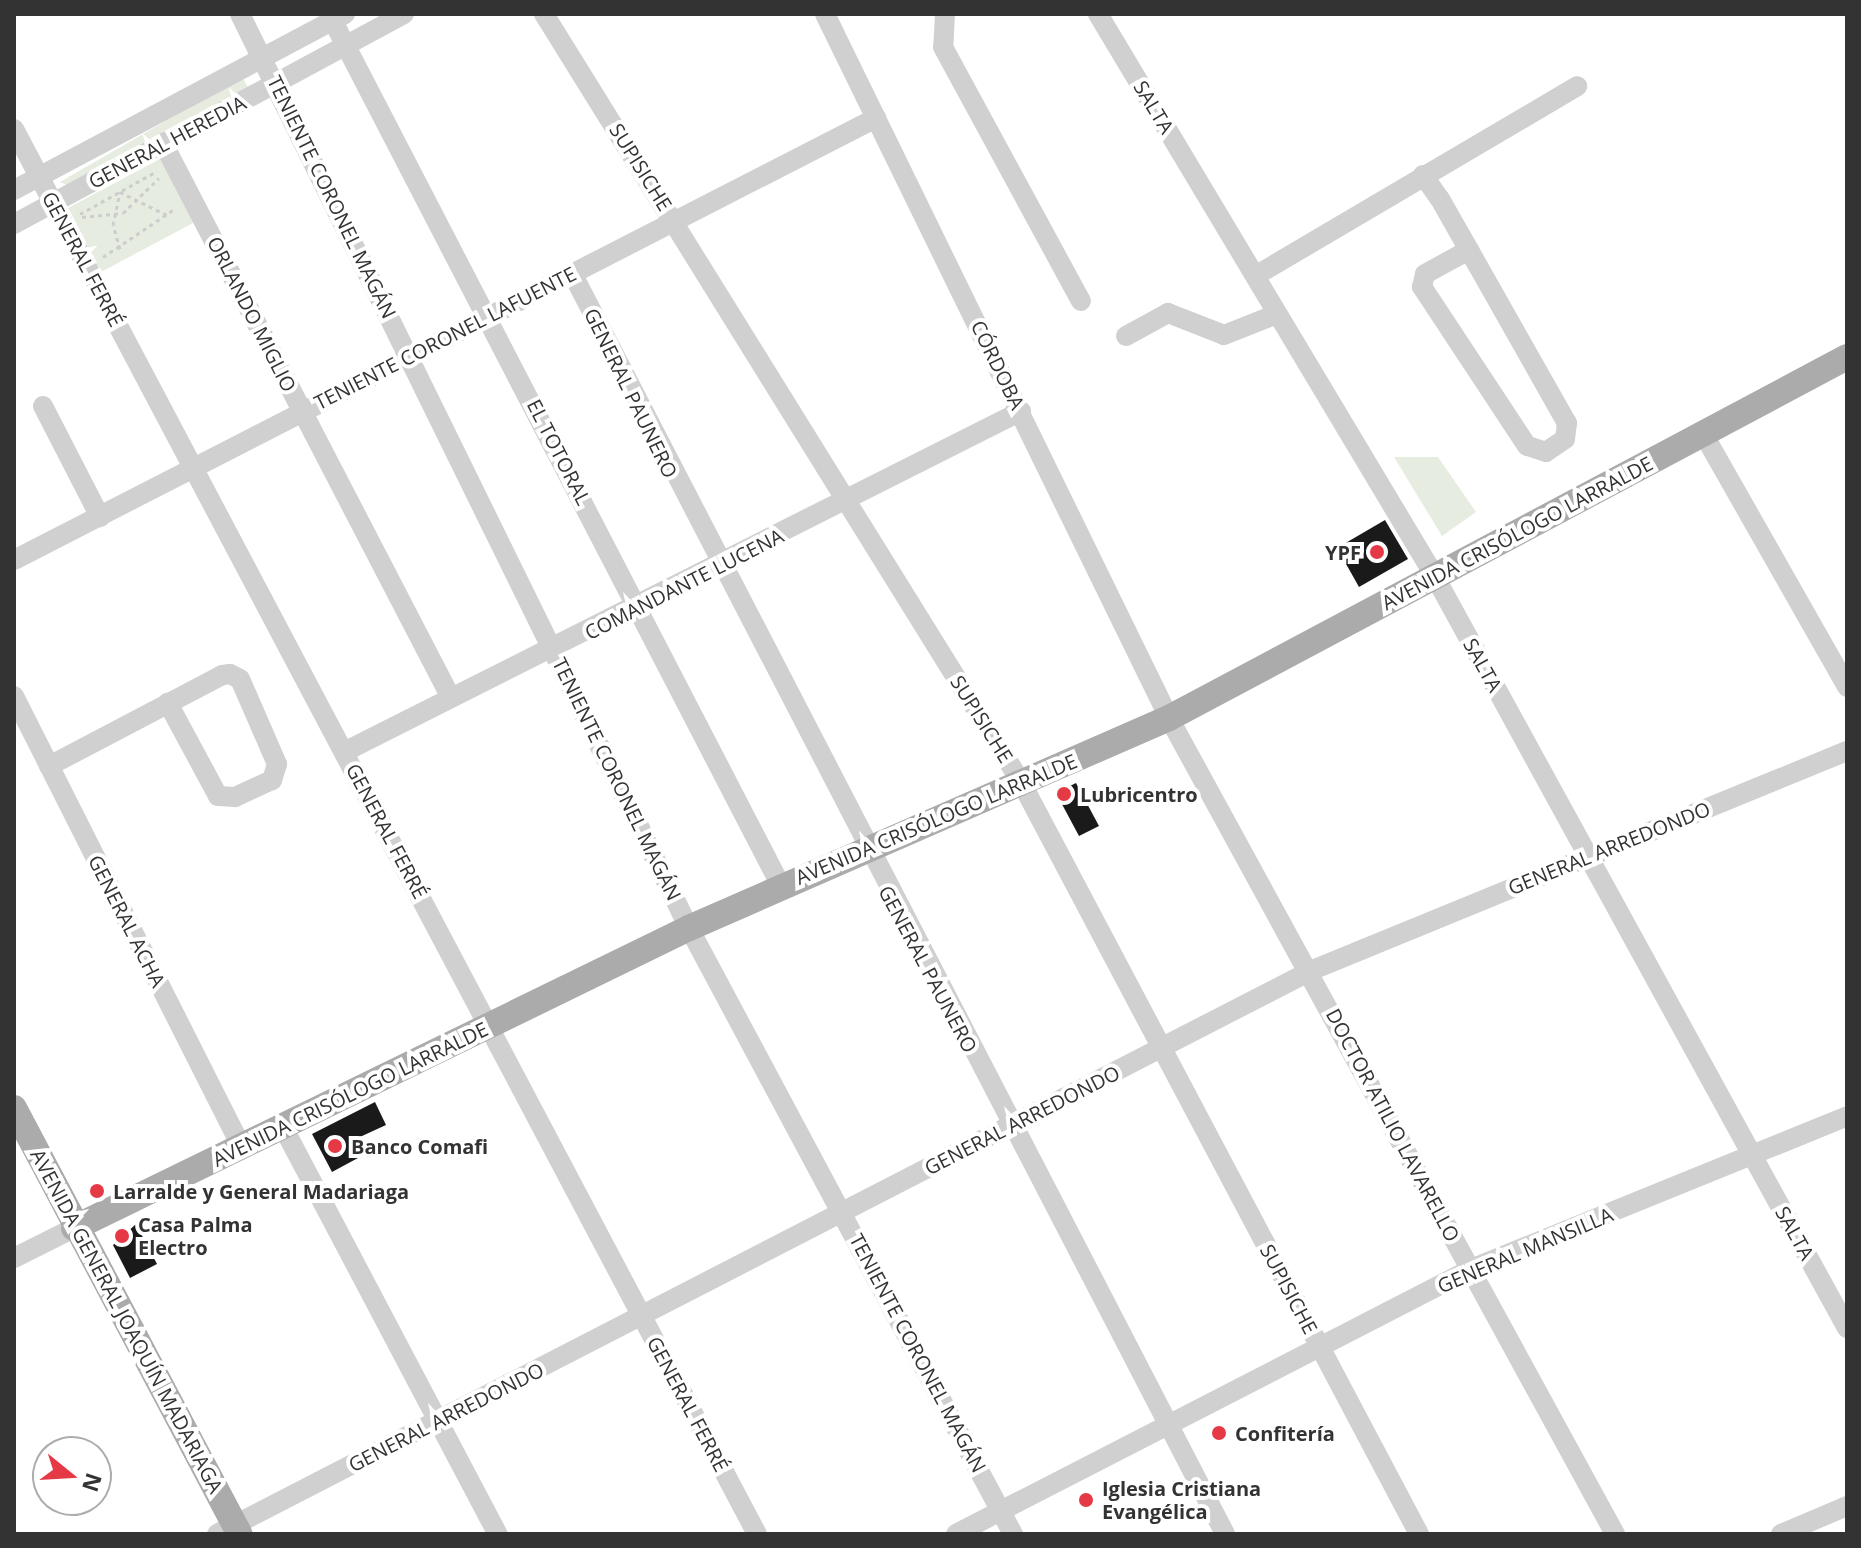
<!DOCTYPE html>
<meta charset="utf-8">
<style>
body{margin:0}
#map{position:relative;width:1861px;height:1548px;overflow:hidden;background:#fff;font-family:"Open Sans",sans-serif}
div>[style]{position:absolute}
.green>*{inset:0;background:#e6ecdf}
.building>*{inset:0;background:#1a1a1a}
.path>*{height:3px;margin-top:-1.5px;transform-origin:0;background:repeating-linear-gradient(90deg,#cdcdcd 0 4px,transparent 0 8px)}
.minor>*{height:20px;margin:-10px;padding:0 10px;transform-origin:10px;border-radius:10px;background:#d0d0d0}
.major>*{height:26px;margin:-13px;padding:0 13px;transform-origin:13px;border-radius:13px;background:#ababab}
.dots>*{width:22px;height:22px;translate:-50% -50%;box-sizing:border-box;border:4px solid #fff;border-radius:50%}
span{translate:-50% -50%;white-space:nowrap;text-align:center;line-height:1.15;-webkit-text-stroke:8px #fff;paint-order:stroke}
.street-label{font-size:20px;color:#333}
.poi-label{font-size:20px;color:#333;font-weight:700}
.right{translate:-100% -50%;text-align:right}
.left{translate:0 -50%;text-align:left}
.frame{position:absolute;inset:0;border:16px solid #333;pointer-events:none}
.north{position:absolute;left:32px;top:1436px;width:80px;height:80px;box-sizing:border-box;background:#fff;border:2px solid #adadad;border-radius:50%;rotate:108deg;font-size:22px;font-weight:700;line-height:32px;text-align:center;color:#333}
.north::after{content:'';display:block;margin:auto;width:28px;height:36px;background:#e63946;clip-path:polygon(50% 0,100% 100%,50% 72%,0 100%)}
</style>
<div id="map">
<div class="green">
<i style="clip-path:polygon(242px 77px,248px 87px,67px 185px,60px 182px)"></i>
<i style="clip-path:polygon(161px 158px,195px 222px,101px 272px,68px 208px)"></i>
<i style="clip-path:polygon(1394px 457px,1438px 457px,1476px 512px,1442px 536px)"></i>
</div>
<div class="building">
<i style="clip-path:polygon(1385px 520px,1408px 559px,1359px 587px,1337px 548px)"></i>
<i style="clip-path:polygon(1076px 783px,1099px 826px,1079px 836px,1056px 793px)"></i>
<i style="clip-path:polygon(375px 1102px,386px 1125px,349px 1142px,358px 1158px,332px 1172px,312px 1134px)"></i>
<i style="clip-path:polygon(136px 1224px,157px 1264px,130px 1278px,113px 1245px)"></i>
</div>
<div class="path">
<i style="left:80px;top:214px;width:88px;rotate:-29.2deg"></i>
<i style="left:82px;top:217px;width:41px;rotate:-5.6deg"></i>
<i style="left:123px;top:213px;width:50px;rotate:-44.2deg"></i>
<i style="left:120px;top:249px;width:25px;rotate:-106deg"></i>
<i style="left:113px;top:225px;width:34px;rotate:-78deg"></i>
<i style="left:120px;top:192px;width:52px;rotate:26.1deg"></i>
<i style="left:103px;top:257px;width:88px;rotate:-33.9deg"></i>
</div>
<div class="minor">
<i style="left:240px;top:14px;width:1018px;rotate:63.84deg"></i>
<i style="left:689px;top:928px;width:687px;rotate:61.87deg"></i>
<i style="left:544px;top:14px;width:904px;rotate:58.16deg"></i>
<i style="left:1021px;top:782px;width:851px;rotate:62.11deg"></i>
<i style="left:825px;top:14px;width:784px;rotate:63.96deg"></i>
<i style="left:1169px;top:718px;width:930px;rotate:61.34deg"></i>
<i style="left:945px;top:14px;width:33px;rotate:93deg"></i>
<i style="left:943px;top:47px;width:289px;rotate:61.5deg"></i>
<i style="left:1098px;top:14px;width:654px;rotate:59.08deg"></i>
<i style="left:1434px;top:575px;width:859px;rotate:61.26deg"></i>
<i style="left:333px;top:21px;width:974px;rotate:62.62deg"></i>
<i style="left:14px;top:129px;width:1589px;rotate:62.13deg"></i>
<i style="left:163px;top:143px;width:625px;rotate:62.57deg"></i>
<i style="left:1423px;top:175px;width:29px;rotate:55deg"></i>
<i style="left:1440px;top:199px;width:59px;rotate:60.4deg"></i>
<i style="left:1469px;top:250px;width:199px;rotate:60.5deg"></i>
<i style="left:1567px;top:423px;width:16px;rotate:97deg"></i>
<i style="left:1565px;top:439px;width:23px;rotate:146deg"></i>
<i style="left:1546px;top:452px;width:20px;rotate:-162deg"></i>
<i style="left:1527px;top:446px;width:191px;rotate:-123.4deg"></i>
<i style="left:1422px;top:287px;width:13px;rotate:-77deg"></i>
<i style="left:1425px;top:274px;width:50px;rotate:-28.6deg"></i>
<i style="left:14px;top:190px;width:375px;rotate:-28deg"></i>
<i style="left:14px;top:224px;width:443px;rotate:-28.3deg"></i>
<i style="left:572px;top:273px;width:1420px;rotate:62.62deg"></i>
<i style="left:1255px;top:276px;width:374px;rotate:-30.5deg"></i>
<i style="left:1126px;top:336px;width:48px;rotate:-28.7deg"></i>
<i style="left:1168px;top:313px;width:60px;rotate:21.4deg"></i>
<i style="left:1224px;top:335px;width:57px;rotate:-21.6deg"></i>
<i style="left:43px;top:406px;width:125px;rotate:62.8deg"></i>
<i style="left:1704px;top:435px;width:290px;rotate:60.4deg"></i>
<i style="left:14px;top:560px;width:969px;rotate:-27.15deg"></i>
<i style="left:14px;top:696px;width:504px;rotate:63.23deg"></i>
<i style="left:344px;top:752px;width:758px;rotate:-26.73deg"></i>
<i style="left:49px;top:766px;width:195px;rotate:-27.7deg"></i>
<i style="left:222px;top:675px;width:8px;rotate:-7deg"></i>
<i style="left:230px;top:674px;width:11px;rotate:27deg"></i>
<i style="left:240px;top:679px;width:93px;rotate:66.5deg"></i>
<i style="left:277px;top:764px;width:17px;rotate:107deg"></i>
<i style="left:272px;top:780px;width:41px;rotate:155.3deg"></i>
<i style="left:235px;top:797px;width:17px;rotate:-177deg"></i>
<i style="left:218px;top:796px;width:106px;rotate:-118.3deg"></i>
<i style="left:283px;top:1127px;width:460px;rotate:62.2deg"></i>
<i style="left:14px;top:1258px;width:67px;rotate:-26.6deg"></i>
<i style="left:217px;top:1534px;width:1229px;rotate:-27.25deg"></i>
<i style="left:1310px;top:971px;width:580px;rotate:-22.28deg"></i>
<i style="left:956px;top:1534px;width:579px;rotate:-27.23deg"></i>
<i style="left:1471px;top:1269px;width:406px;rotate:-22.1deg"></i>
<i style="left:1781px;top:1534px;width:72px;rotate:-23deg"></i>
</div>
<div class="major">
<i style="left:14px;top:1108px;width:482px;rotate:62.1deg"></i>
<i style="left:74px;top:1228px;width:684px;rotate:-26deg"></i>
<i style="left:689px;top:928px;width:524px;rotate:-23.63deg"></i>
<i style="left:1169px;top:718px;width:768px;rotate:-28.03deg"></i>
</div>
<div class="dots">
<i style="left:1377px;top:552px;background:#e63946"></i>
<i style="left:1064px;top:794px;background:#e63946"></i>
<i style="left:335px;top:1146px;background:#e63946"></i>
<i style="left:97px;top:1191px;background:#e63946"></i>
<i style="left:122px;top:1236px;background:#e63946"></i>
<i style="left:1219px;top:1433px;background:#e63946"></i>
<i style="left:1086px;top:1500px;background:#e63946"></i>
</div>
<div class="street-label">
<span style="left:1154px;top:107px;rotate:59deg">SALTA</span>
<span style="left:167px;top:142px;rotate:-28deg">GENERAL HEREDIA</span>
<span style="left:641px;top:167px;rotate:58deg">SUPISICHE</span>
<span style="left:332px;top:197px;rotate:64deg">TENIENTE CORONEL MAGÁN</span>
<span style="left:83px;top:259px;rotate:62deg">GENERAL FERRÉ</span>
<span style="left:252px;top:314px;rotate:63deg">ORLANDO MIGLIO</span>
<span style="left:445px;top:338px;rotate:-27deg">TENIENTE CORONEL LAFUENTE</span>
<span style="left:998px;top:365px;rotate:64deg">CÓRDOBA</span>
<span style="left:631px;top:393px;rotate:64deg">GENERAL PAUNERO</span>
<span style="left:559px;top:452px;rotate:63deg">EL TOTORAL</span>
<span style="left:1517px;top:533px;rotate:-28deg">AVENIDA CRISÓLOGO LARRALDE</span>
<span style="left:684px;top:584px;rotate:-27deg">COMANDANTE LUCENA</span>
<span style="left:1483px;top:665px;rotate:61deg">SALTA</span>
<span style="left:982px;top:719px;rotate:58deg">SUPISICHE</span>
<span style="left:617px;top:779px;rotate:64deg">TENIENTE CORONEL MAGÁN</span>
<span style="left:936px;top:819px;rotate:-23deg">AVENIDA CRISÓLOGO LARRALDE</span>
<span style="left:387px;top:831px;rotate:62deg">GENERAL FERRÉ</span>
<span style="left:1609px;top:848px;rotate:-22deg">GENERAL ARREDONDO</span>
<span style="left:127px;top:921px;rotate:63deg">GENERAL ACHA</span>
<span style="left:928px;top:969px;rotate:62deg">GENERAL PAUNERO</span>
<span style="left:350px;top:1094px;rotate:-26deg">AVENIDA CRISÓLOGO LARRALDE</span>
<span style="left:1022px;top:1120px;rotate:-27deg">GENERAL ARREDONDO</span>
<span style="left:1393px;top:1125px;rotate:62deg">DOCTOR ATILIO LAVARELLO</span>
<span style="left:1795px;top:1233px;rotate:61deg">SALTA</span>
<span style="left:1525px;top:1250px;rotate:-23deg">GENERAL MANSILLA</span>
<span style="left:1289px;top:1289px;rotate:62deg">SUPISICHE</span>
<span style="left:127px;top:1321px;rotate:62deg">AVENIDA GENERAL JOAQUÍN MADARIAGA</span>
<span style="left:918px;top:1353px;rotate:62deg">TENIENTE CORONEL MAGÁN</span>
<span style="left:688px;top:1404px;rotate:62deg">GENERAL FERRÉ</span>
<span style="left:446px;top:1417px;rotate:-27deg">GENERAL ARREDONDO</span>
</div>
<div class="poi-label">
<span class="right" style="left:1361px;top:552px">YPF</span>
<span class="left" style="left:1080px;top:794px">Lubricentro</span>
<span class="left" style="left:351px;top:1146px">Banco Comafi</span>
<span class="left" style="left:113px;top:1191px">Larralde y General Madariaga</span>
<span class="left" style="left:138px;top:1236px">Casa Palma<br>Electro</span>
<span class="left" style="left:1235px;top:1433px">Confitería</span>
<span class="left" style="left:1102px;top:1500px">Iglesia Cristiana<br>Evangélica</span>
</div>
<div class="frame"></div>
<div class="north">N</div>
</div>
